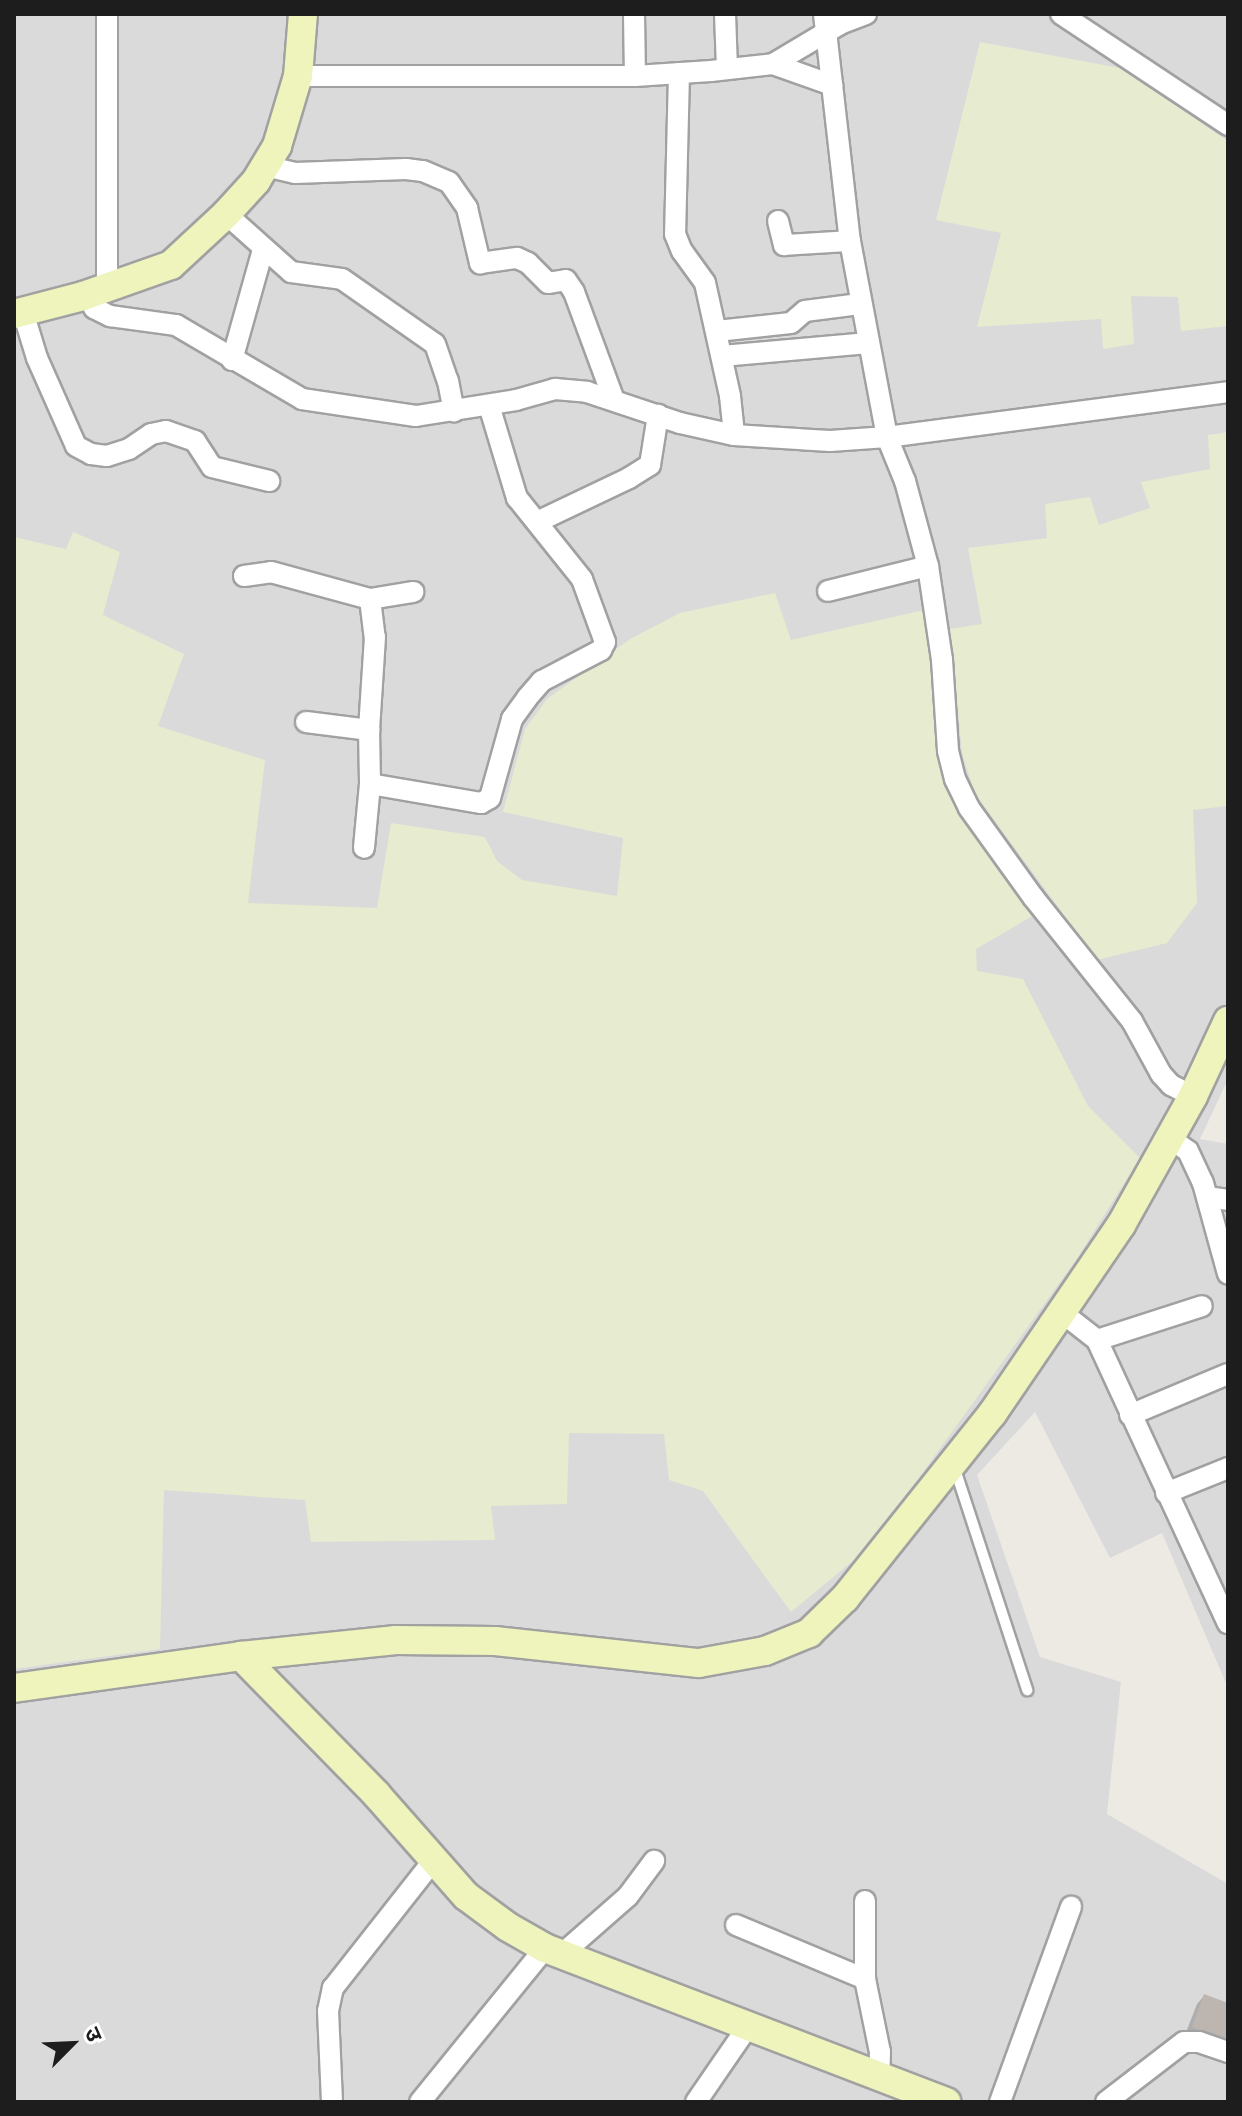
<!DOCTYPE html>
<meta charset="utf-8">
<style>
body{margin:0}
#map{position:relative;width:1242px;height:2116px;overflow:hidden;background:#edeae3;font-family:Inter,"Noto Sans Devanagari",sans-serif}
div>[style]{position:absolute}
.residential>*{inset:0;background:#dbdada}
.farmland>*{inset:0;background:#e7ebd0}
.shadow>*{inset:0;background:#0003}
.building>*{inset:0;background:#bdb6b0}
.roads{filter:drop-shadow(2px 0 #a1a1a1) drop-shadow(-2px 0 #a1a1a1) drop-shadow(0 2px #a1a1a1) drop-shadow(0 -2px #a1a1a1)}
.service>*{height:10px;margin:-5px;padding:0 5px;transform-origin:5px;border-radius:5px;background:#fff}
.minor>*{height:20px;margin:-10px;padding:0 10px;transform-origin:10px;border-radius:10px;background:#fff}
.secondary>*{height:28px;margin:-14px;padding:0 14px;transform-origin:14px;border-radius:14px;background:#eef4bb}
span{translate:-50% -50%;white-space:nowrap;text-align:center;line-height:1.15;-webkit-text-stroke:7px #fff;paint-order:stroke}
.frame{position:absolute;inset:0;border:16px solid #1d1d1d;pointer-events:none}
.north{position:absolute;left:32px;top:2004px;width:80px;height:80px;-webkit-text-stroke:6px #fff;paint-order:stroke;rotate:66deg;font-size:22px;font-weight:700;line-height:32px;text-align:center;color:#1d1d1d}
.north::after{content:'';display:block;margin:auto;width:28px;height:36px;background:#1d1d1d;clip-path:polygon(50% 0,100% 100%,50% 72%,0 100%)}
</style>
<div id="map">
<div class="residential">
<i style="clip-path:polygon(14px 14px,1228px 14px,1228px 1079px,1200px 1139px,1228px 1144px,1228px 1688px,1162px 1533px,1110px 1558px,1035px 1412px,977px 1475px,1040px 1657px,1121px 1682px,1107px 1814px,1228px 1884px,1228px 2102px,14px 2102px)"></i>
</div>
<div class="farmland">
<i style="clip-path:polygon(980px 42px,1120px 68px,1228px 141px,1228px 326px,1181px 331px,1178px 297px,1131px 296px,1134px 344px,1103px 349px,1101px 319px,977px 327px,1001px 233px,936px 220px)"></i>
<i style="clip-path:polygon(1228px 432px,1227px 806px,1193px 810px,1197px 903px,1167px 943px,1097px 960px,975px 794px,962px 753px,950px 629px,982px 624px,968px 548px,1047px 538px,1045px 504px,1090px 497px,1099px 525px,1150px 508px,1141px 482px,1210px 469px,1208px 435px)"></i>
<i style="clip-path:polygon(73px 532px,120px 552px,103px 615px,184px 654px,158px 726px,265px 760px,248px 903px,377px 908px,391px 823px,485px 837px,497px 861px,522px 880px,617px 896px,623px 838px,503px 812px,525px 729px,547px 699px,630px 639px,680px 613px,775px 593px,791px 640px,924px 610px,937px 729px,993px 859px,1034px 915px,976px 949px,977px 971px,1023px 979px,1088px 1106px,1140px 1158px,1076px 1260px,918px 1479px,854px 1560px,791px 1612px,703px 1491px,669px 1480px,664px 1434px,569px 1433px,567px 1504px,491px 1506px,495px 1540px,311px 1542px,305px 1500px,164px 1490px,160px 1649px,14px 1669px,14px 537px,66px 549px)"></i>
</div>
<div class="shadow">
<i style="clip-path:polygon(1204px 1996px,1228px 2005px,1228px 2047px,1185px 2035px,1197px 2004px)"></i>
</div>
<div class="building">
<i style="clip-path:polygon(1204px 1994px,1228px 2003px,1228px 2040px,1192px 2027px)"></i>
</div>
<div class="roads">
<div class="service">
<i style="left:954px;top:1466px;width:236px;rotate:71.9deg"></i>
</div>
<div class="minor">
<i style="left:634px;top:14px;width:62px;rotate:89.1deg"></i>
<i style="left:725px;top:14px;width:55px;rotate:87.9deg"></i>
<i style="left:824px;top:14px;width:228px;rotate:83.5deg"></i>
<i style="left:850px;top:241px;width:199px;rotate:79.3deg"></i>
<i style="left:887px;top:437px;width:48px;rotate:67.8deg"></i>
<i style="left:905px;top:481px;width:88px;rotate:74.9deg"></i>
<i style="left:928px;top:566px;width:95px;rotate:81.5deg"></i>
<i style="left:942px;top:660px;width:91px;rotate:86.2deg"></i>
<i style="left:948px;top:751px;width:29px;rotate:76deg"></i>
<i style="left:955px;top:779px;width:32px;rotate:64deg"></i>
<i style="left:969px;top:808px;width:110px;rotate:54.3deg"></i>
<i style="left:1033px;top:897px;width:159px;rotate:51.4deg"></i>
<i style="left:1132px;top:1021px;width:60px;rotate:61.3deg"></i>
<i style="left:1161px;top:1074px;width:15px;rotate:48deg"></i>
<i style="left:1171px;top:1085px;width:25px;rotate:27deg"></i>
<i style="left:1061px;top:14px;width:201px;rotate:33.6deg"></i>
<i style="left:773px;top:64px;width:63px;rotate:19.6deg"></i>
<i style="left:679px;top:73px;width:161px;rotate:91.4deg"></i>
<i style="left:675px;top:234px;width:18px;rotate:68deg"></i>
<i style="left:682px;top:251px;width:39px;rotate:54deg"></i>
<i style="left:705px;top:283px;width:116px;rotate:77.5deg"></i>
<i style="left:730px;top:396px;width:39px;rotate:84deg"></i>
<i style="left:298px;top:76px;width:337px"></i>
<i style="left:635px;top:76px;width:76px;rotate:-3.8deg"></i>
<i style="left:711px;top:71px;width:62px;rotate:-6.4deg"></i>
<i style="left:773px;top:64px;width:78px;rotate:-30.8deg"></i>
<i style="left:840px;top:24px;width:28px;rotate:-21deg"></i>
<i style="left:265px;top:166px;width:31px;rotate:13deg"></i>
<i style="left:295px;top:173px;width:111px;rotate:-2.1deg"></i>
<i style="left:406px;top:169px;width:17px;rotate:7deg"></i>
<i style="left:423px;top:171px;width:28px;rotate:23deg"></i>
<i style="left:449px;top:182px;width:32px;rotate:55deg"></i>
<i style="left:467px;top:208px;width:57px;rotate:76.7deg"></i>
<i style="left:480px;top:263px;width:37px;rotate:-8deg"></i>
<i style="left:517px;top:258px;width:12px;rotate:24deg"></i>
<i style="left:528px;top:263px;width:28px;rotate:45deg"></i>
<i style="left:548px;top:283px;width:18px;rotate:-9deg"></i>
<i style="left:566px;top:280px;width:14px;rotate:56deg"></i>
<i style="left:574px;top:292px;width:115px;rotate:69.7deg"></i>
<i style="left:226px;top:214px;width:87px;rotate:41.7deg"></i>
<i style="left:291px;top:272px;width:51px;rotate:7.8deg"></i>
<i style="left:342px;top:279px;width:113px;rotate:35deg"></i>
<i style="left:435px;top:344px;width:39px;rotate:71deg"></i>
<i style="left:448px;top:381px;width:31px;rotate:79deg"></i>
<i style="left:778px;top:221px;width:25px;rotate:76deg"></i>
<i style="left:784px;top:245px;width:66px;rotate:-3.5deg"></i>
<i style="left:107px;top:289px;width:275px;rotate:-90deg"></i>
<i style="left:89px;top:294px;width:15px;rotate:70deg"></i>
<i style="left:94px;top:308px;width:18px;rotate:27deg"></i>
<i style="left:110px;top:316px;width:67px;rotate:7.8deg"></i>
<i style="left:176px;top:325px;width:146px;rotate:30.4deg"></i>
<i style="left:302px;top:399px;width:115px;rotate:8.5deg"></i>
<i style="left:416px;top:416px;width:101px;rotate:-9.1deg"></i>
<i style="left:516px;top:400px;width:41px;rotate:-15.8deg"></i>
<i style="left:555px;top:389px;width:32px;rotate:5deg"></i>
<i style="left:587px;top:392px;width:98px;rotate:18.4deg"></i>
<i style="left:680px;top:423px;width:55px;rotate:12.5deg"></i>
<i style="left:734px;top:435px;width:96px;rotate:3.6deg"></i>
<i style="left:830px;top:441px;width:57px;rotate:-4deg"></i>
<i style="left:887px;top:437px;width:344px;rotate:-7.5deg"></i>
<i style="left:23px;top:312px;width:48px;rotate:73.1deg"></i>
<i style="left:37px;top:358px;width:96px;rotate:66.1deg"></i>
<i style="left:76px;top:446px;width:17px;rotate:28deg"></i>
<i style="left:91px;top:454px;width:16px;rotate:7deg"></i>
<i style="left:107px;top:456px;width:23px;rotate:-18deg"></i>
<i style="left:129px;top:449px;width:27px;rotate:-34deg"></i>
<i style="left:151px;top:434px;width:15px;rotate:-11deg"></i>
<i style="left:166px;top:431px;width:31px;rotate:19deg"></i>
<i style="left:195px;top:441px;width:31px;rotate:57deg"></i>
<i style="left:212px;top:467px;width:59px;rotate:13.8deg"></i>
<i style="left:717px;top:331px;width:74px;rotate:-6.2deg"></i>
<i style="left:791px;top:323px;width:18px;rotate:-41deg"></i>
<i style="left:805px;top:311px;width:55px;rotate:-7.3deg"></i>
<i style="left:722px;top:356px;width:147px;rotate:-5.1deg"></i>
<i style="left:232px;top:360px;width:114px;rotate:-74.3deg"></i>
<i style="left:539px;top:521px;width:100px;rotate:-25.5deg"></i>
<i style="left:629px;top:478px;width:25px;rotate:-32deg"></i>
<i style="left:650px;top:465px;width:51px;rotate:-80.9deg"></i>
<i style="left:244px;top:576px;width:27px;rotate:-8deg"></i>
<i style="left:271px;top:572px;width:103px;rotate:15.3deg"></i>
<i style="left:370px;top:599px;width:38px;rotate:83deg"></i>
<i style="left:375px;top:637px;width:93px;rotate:93.7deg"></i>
<i style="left:369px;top:730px;width:54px;rotate:88.9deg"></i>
<i style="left:370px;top:784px;width:64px;rotate:95.4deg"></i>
<i style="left:828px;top:591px;width:103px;rotate:-14deg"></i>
<i style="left:370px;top:599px;width:44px;rotate:-9.2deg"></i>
<i style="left:306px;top:722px;width:64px;rotate:7.2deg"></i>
<i style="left:370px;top:784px;width:113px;rotate:9.7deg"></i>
<i style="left:481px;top:803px;width:10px;rotate:-29deg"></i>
<i style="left:490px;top:798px;width:82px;rotate:-74.4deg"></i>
<i style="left:512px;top:719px;width:26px;rotate:-54deg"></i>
<i style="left:527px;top:698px;width:23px;rotate:-49deg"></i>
<i style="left:542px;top:681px;width:67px;rotate:-27.7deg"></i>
<i style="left:601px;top:650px;width:9px;rotate:-63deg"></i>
<i style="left:605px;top:642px;width:67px;rotate:-110.1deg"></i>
<i style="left:582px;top:579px;width:104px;rotate:-128.7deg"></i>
<i style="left:517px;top:498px;width:97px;rotate:-106.8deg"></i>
<i style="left:1168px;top:1137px;width:24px;rotate:35deg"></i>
<i style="left:1188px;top:1151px;width:35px;rotate:65deg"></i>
<i style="left:1203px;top:1183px;width:94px;rotate:74.6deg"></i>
<i style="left:1207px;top:1197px;width:21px;rotate:8deg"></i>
<i style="left:1060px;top:1311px;width:47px;rotate:38.1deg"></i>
<i style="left:1097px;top:1340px;width:312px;rotate:65.2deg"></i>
<i style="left:1097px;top:1340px;width:110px;rotate:-17.9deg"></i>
<i style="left:1130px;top:1415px;width:106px;rotate:-22.7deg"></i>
<i style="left:1166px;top:1493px;width:67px;rotate:-22deg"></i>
<i style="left:865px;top:1901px;width:78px;rotate:90deg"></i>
<i style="left:865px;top:1979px;width:75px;rotate:78.4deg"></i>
<i style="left:880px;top:2052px;width:24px;rotate:92deg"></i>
<i style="left:736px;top:1925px;width:140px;rotate:22.7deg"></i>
<i style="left:562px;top:1954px;width:88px;rotate:-41.3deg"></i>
<i style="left:628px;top:1896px;width:44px;rotate:-53.4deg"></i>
<i style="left:332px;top:2102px;width:91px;rotate:-92.5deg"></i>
<i style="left:328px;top:2011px;width:24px;rotate:-78deg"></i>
<i style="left:333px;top:1988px;width:162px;rotate:-51.8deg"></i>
<i style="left:420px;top:2102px;width:198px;rotate:-50.9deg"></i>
<i style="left:696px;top:2102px;width:93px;rotate:-55.5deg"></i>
<i style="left:1000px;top:2102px;width:208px;rotate:-70deg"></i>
<i style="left:1106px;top:2102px;width:98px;rotate:-37.6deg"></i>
<i style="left:1184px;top:2042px;width:15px"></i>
<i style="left:1199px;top:2042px;width:31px;rotate:19deg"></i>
</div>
<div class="secondary">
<i style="left:14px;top:314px;width:71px;rotate:-14.6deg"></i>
<i style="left:83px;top:296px;width:93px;rotate:-19.4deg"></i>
<i style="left:171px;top:265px;width:75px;rotate:-42.8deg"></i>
<i style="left:226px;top:214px;width:45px;rotate:-47.7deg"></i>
<i style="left:256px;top:181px;width:41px;rotate:-59deg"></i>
<i style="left:277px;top:146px;width:73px;rotate:-73.3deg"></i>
<i style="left:298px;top:76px;width:62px;rotate:-85.4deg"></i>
<i style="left:241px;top:1656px;width:193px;rotate:45.6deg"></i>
<i style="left:376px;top:1794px;width:136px;rotate:48.6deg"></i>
<i style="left:466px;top:1896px;width:52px;rotate:36.4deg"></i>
<i style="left:508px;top:1927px;width:43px;rotate:29.6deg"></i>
<i style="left:545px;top:1948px;width:430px;rotate:21deg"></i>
<i style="left:14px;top:1688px;width:229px;rotate:-8deg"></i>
<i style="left:241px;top:1656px;width:156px;rotate:-5.9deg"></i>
<i style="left:396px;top:1640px;width:99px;rotate:0.6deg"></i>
<i style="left:495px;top:1641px;width:205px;rotate:6.2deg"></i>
<i style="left:699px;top:1663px;width:67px;rotate:-10.3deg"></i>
<i style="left:765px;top:1651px;width:48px;rotate:-22.2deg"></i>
<i style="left:809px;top:1633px;width:50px;rotate:-44.2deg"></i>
<i style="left:845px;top:1598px;width:236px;rotate:-51.4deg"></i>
<i style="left:992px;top:1414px;width:229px;rotate:-55.7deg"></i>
<i style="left:1121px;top:1225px;width:148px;rotate:-60.8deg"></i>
<i style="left:1193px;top:1096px;width:83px;rotate:-65deg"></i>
</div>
</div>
<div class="frame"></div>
<div class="north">उ</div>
</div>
